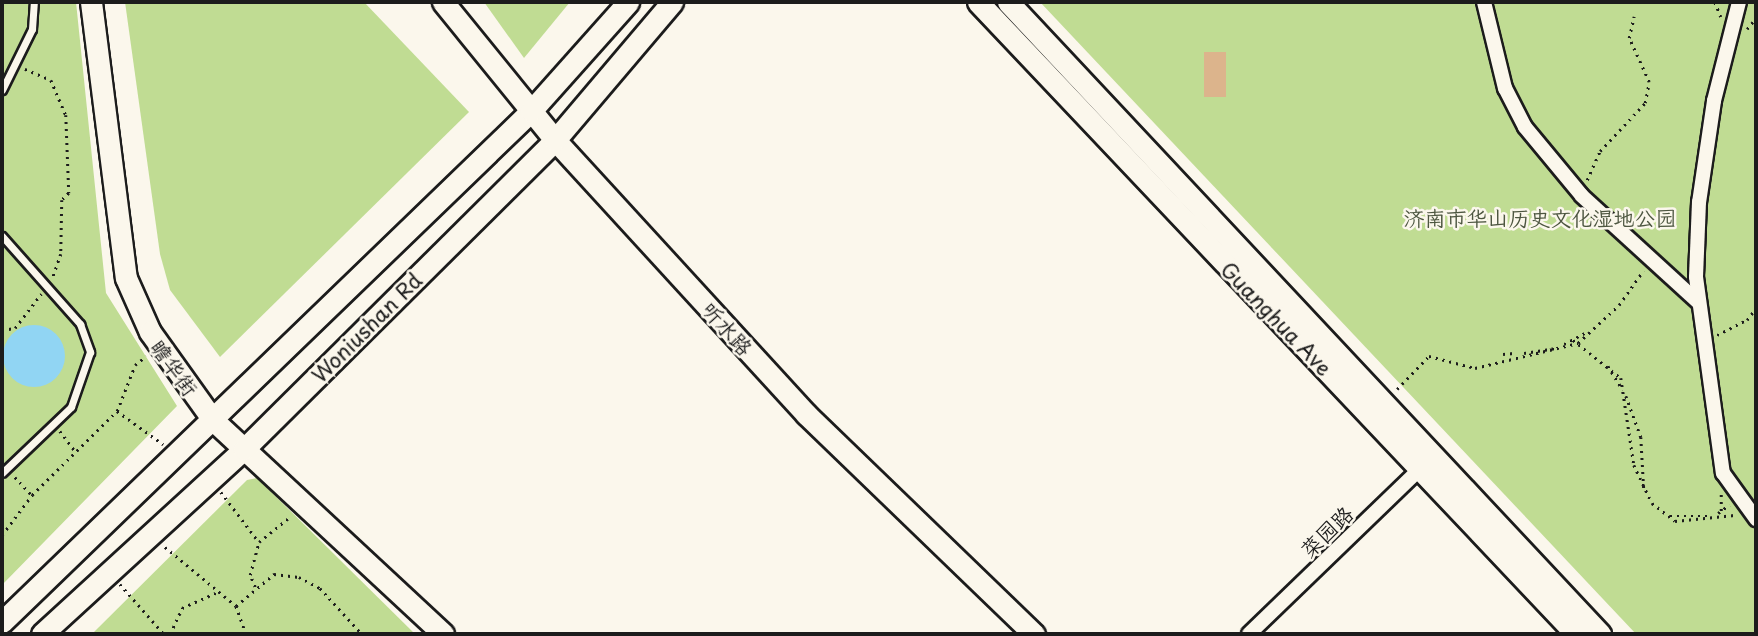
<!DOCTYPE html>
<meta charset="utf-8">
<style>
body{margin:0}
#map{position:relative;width:1758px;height:636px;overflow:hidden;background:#fbf7ec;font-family:"Playpen Sans","LXGW WenKai TC",sans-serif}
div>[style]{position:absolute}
.green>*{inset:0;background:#c0dc93}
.water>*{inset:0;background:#91d5f3}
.round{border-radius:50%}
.building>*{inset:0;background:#dcb48c}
.path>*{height:2.5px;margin-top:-1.25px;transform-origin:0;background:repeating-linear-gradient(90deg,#1c1c1c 0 2px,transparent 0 7px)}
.roads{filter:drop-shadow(2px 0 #1c1c1c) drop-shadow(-2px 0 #1c1c1c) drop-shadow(0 2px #1c1c1c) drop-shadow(0 -2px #1c1c1c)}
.lane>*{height:7px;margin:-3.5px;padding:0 3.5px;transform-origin:3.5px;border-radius:3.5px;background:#fbf7ec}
.street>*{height:14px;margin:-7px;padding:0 7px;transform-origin:7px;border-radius:7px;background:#fbf7ec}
.secondary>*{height:21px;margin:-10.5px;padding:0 10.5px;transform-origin:10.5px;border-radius:10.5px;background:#fbf7ec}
span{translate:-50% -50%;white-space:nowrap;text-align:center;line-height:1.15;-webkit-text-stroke:5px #fbf7ec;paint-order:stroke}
.park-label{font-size:21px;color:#4d5640}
.street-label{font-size:21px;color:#1c1c1c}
.frame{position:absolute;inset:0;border:4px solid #1c1c1c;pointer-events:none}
</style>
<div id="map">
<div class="green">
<i style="clip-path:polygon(2px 2px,76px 2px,106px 293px,177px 406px,2px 585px)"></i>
<i style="clip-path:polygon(125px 2px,364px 2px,469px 112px,220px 357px,170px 290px,160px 254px)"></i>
<i style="clip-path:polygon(484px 2px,570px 2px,524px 58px)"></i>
<i style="clip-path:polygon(1040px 2px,1756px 2px,1756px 634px,1636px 634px)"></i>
<i style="clip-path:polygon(257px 478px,415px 634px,92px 634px,247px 480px)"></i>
</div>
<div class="water">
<i class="round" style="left:3px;top:325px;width:62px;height:62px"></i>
</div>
<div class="building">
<i style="clip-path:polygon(1204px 52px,1226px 52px,1226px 97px,1204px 97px)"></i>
</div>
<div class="path">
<i style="left:1715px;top:2px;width:16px;rotate:68deg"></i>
<i style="left:1747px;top:29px;width:14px;rotate:-51deg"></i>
<i style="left:25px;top:69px;width:28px;rotate:23deg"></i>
<i style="left:51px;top:80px;width:38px;rotate:67deg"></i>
<i style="left:66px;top:115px;width:78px;rotate:87.8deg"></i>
<i style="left:69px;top:193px;width:10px;rotate:135deg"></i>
<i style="left:62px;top:200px;width:54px;rotate:91.1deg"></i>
<i style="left:61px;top:254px;width:24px;rotate:109deg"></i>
<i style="left:1587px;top:180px;width:32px;rotate:-66deg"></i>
<i style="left:1600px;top:151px;width:66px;rotate:-46.8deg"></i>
<i style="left:1645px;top:103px;width:21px;rotate:-79deg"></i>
<i style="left:1649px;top:82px;width:48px;rotate:-114.4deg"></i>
<i style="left:1629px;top:38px;width:22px;rotate:-77deg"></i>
<i style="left:2px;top:330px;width:13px;rotate:-9deg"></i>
<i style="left:15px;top:328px;width:43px;rotate:-52.6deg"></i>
<i style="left:1717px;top:335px;width:34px;rotate:-27deg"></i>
<i style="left:1747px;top:320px;width:15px;rotate:-53deg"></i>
<i style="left:1573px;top:340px;width:61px;rotate:38.4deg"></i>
<i style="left:1621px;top:378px;width:88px;rotate:81.5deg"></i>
<i style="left:1634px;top:465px;width:42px;rotate:64.7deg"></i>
<i style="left:1652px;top:503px;width:29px;rotate:38deg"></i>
<i style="left:1675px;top:521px;width:60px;rotate:-5.7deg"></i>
<i style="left:1564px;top:344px;width:26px;rotate:-28deg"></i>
<i style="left:1524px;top:353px;width:31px;rotate:-9deg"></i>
<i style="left:1503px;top:354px;width:11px;rotate:-5deg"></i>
<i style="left:1608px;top:366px;width:28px;rotate:58deg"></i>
<i style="left:1397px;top:389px;width:46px;rotate:-45.9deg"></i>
<i style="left:1429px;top:356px;width:48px;rotate:14.6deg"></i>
<i style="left:1475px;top:368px;width:106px;rotate:-13.6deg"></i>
<i style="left:1578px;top:343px;width:56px;rotate:-42.8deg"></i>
<i style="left:1619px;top:305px;width:42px;rotate:-54.8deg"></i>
<i style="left:1626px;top:396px;width:44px;rotate:69.9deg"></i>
<i style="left:1641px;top:437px;width:54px;rotate:86.8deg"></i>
<i style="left:117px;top:411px;width:57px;rotate:35.7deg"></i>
<i style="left:60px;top:431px;width:25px;rotate:53deg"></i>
<i style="left:15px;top:477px;width:25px;rotate:47deg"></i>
<i style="left:221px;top:492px;width:63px;rotate:52.8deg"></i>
<i style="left:1721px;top:511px;width:17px;rotate:-90deg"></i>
<i style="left:1718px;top:513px;width:14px;rotate:-36deg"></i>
<i style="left:1670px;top:516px;width:42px"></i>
<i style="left:2px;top:535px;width:50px;rotate:-53.1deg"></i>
<i style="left:32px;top:495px;width:120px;rotate:-44.7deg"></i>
<i style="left:117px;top:411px;width:49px;rotate:-68.6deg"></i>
<i style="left:135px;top:365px;width:14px;rotate:-39deg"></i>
<i style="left:165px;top:547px;width:92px;rotate:39.7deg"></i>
<i style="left:236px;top:606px;width:30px;rotate:70deg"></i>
<i style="left:120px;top:584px;width:67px;rotate:48.7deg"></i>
<i style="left:255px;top:587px;width:13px;rotate:-113deg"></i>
<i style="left:250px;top:575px;width:34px;rotate:-75deg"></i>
<i style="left:259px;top:542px;width:41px;rotate:-39.1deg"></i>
<i style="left:236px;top:606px;width:50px;rotate:-40.1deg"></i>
<i style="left:274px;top:574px;width:25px;rotate:7deg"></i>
<i style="left:299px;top:577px;width:24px;rotate:28deg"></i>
<i style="left:320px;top:588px;width:62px;rotate:47.6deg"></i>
<i style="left:170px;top:634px;width:29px;rotate:-65deg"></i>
<i style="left:182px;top:608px;width:37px;rotate:-24deg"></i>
</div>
<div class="roads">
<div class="lane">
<i style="left:2px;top:90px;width:68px;rotate:-63.8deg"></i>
<i style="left:32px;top:29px;width:27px;rotate:-86deg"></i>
<i style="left:2px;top:236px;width:118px;rotate:48.4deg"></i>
<i style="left:80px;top:324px;width:30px;rotate:70deg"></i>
<i style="left:90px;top:352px;width:58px;rotate:109.1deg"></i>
<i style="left:71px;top:407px;width:95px;rotate:136.3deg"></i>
</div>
<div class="street">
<i style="left:1484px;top:2px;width:89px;rotate:76.3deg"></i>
<i style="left:1505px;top:88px;width:44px;rotate:62.9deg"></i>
<i style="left:1525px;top:127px;width:89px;rotate:50.4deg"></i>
<i style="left:1582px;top:196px;width:157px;rotate:42.4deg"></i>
<i style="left:1739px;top:2px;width:102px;rotate:104.2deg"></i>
<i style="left:1714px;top:101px;width:102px;rotate:98.4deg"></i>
<i style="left:1699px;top:202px;width:75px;rotate:92.3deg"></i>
<i style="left:1696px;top:277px;width:198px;rotate:82.2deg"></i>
<i style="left:1723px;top:473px;width:57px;rotate:54.3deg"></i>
<i style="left:1249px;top:634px;width:246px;rotate:-44deg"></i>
</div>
<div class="secondary">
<i style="left:91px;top:2px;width:278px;rotate:82.8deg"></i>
<i style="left:126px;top:278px;width:59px;rotate:66deg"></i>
<i style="left:150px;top:332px;width:108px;rotate:54.4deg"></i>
<i style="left:213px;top:420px;width:314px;rotate:42.9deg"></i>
<i style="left:443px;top:2px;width:178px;rotate:50.9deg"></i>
<i style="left:555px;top:140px;width:372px;rotate:47.5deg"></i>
<i style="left:806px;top:414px;width:317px;rotate:44deg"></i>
<i style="left:978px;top:2px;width:870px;rotate:46.58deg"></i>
<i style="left:1008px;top:2px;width:866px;rotate:46.87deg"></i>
<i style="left:2px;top:622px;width:736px;rotate:-44.01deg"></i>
<i style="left:531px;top:111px;width:146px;rotate:-48.3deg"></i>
<i style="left:42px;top:634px;width:274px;rotate:-42.5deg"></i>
<i style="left:244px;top:449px;width:438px;rotate:-44.8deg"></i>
<i style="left:555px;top:140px;width:181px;rotate:-49.7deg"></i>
</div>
</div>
<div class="park-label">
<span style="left:1540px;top:217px">济南市华山历史文化湿地公园</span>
</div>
<div class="street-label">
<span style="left:1277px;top:318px;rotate:46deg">Guanghua Ave</span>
<span style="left:366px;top:327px;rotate:-45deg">Woniushan Rd</span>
<span style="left:728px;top:328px;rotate:48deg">听水路</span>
<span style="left:175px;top:367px;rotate:54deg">瞻华街</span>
<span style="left:1326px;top:531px;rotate:-44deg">菜园路</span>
</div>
<div class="frame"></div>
</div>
